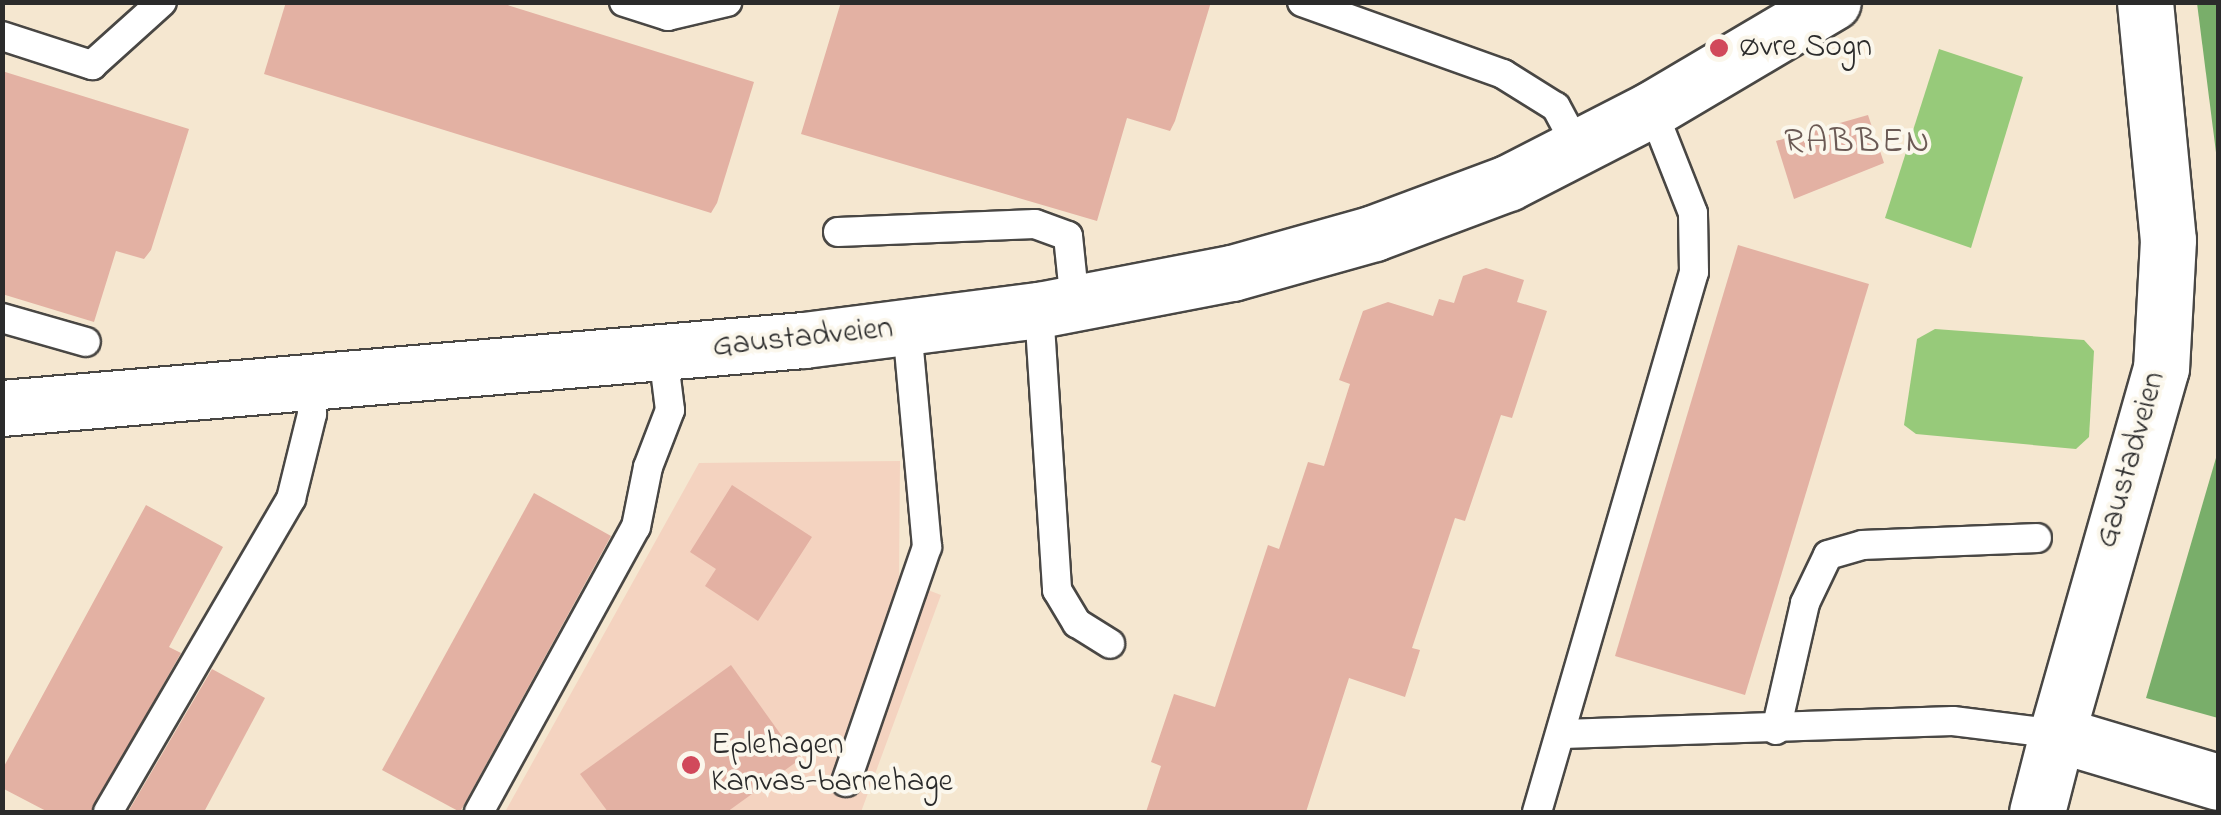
<!DOCTYPE html>
<meta charset="utf-8">
<style>
body{margin:0}
#map{position:relative;width:2221px;height:815px;overflow:hidden;background:#f5e7d0;font-family:"Indie Flower",sans-serif}
div>[style]{position:absolute}
.built>*{inset:0;background:#f4d3c0}
.green>*{inset:0;background:#97ca7a}
.forest>*{inset:0;background:#79ae6a}
.building>*{inset:0;background:#e3b1a3}
.roads{filter:drop-shadow(2px 0 #494744) drop-shadow(-2px 0 #494744) drop-shadow(0 2px #494744) drop-shadow(0 -2px #494744)}
.service>*{height:28px;margin:-14px;padding:0 14px;transform-origin:14px;border-radius:14px;background:#fff}
.minor>*{height:55px;margin:-27.5px;padding:0 27.5px;transform-origin:27.5px;border-radius:27.5px;background:#fff}
.dots>*{width:28px;height:28px;translate:-50% -50%;box-sizing:border-box;border:5px solid #fbf7ec;border-radius:50%}
span{translate:-50% -50%;white-space:nowrap;text-align:center;line-height:1.15;-webkit-text-stroke:8px #fbf7ec;paint-order:stroke}
.poi-label{font-size:32px;color:#2b2b2b}
.left{translate:0 -50%;text-align:left}
.street-label{font-size:32px;color:#2b2b2b}
.neighbourhood-label{font-size:35px;color:#6b5a55;letter-spacing:2.5px}
.frame{position:absolute;inset:0;border:5px solid #2b2b2b;pointer-events:none}
</style>
<div id="map">
<div class="built">
<i style="clip-path:polygon(900px 461px,899px 579px,941px 595px,861px 812px,505px 812px,699px 463px)"></i>
</div>
<div class="green">
<i style="clip-path:polygon(1939px 49px,2023px 77px,1971px 248px,1885px 218px)"></i>
<i style="clip-path:polygon(1935px 329px,2084px 340px,2094px 351px,2089px 437px,2076px 449px,1916px 434px,1904px 425px,1917px 339px)"></i>
</div>
<div class="forest">
<i style="clip-path:polygon(2197px 3px,2218px 3px,2218px 168px)"></i>
<i style="clip-path:polygon(2218px 451px,2218px 718px,2146px 698px)"></i>
</div>
<div class="building">
<i style="clip-path:polygon(286px 2px,498px 2px,754px 82px,717px 203px,711px 213px,264px 74px)"></i>
<i style="clip-path:polygon(841px 2px,1211px 2px,1175px 121px,1170px 131px,1127px 118px,1097px 221px,801px 134px)"></i>
<i style="clip-path:polygon(2px 71px,189px 129px,151px 250px,144px 259px,116px 251px,94px 322px,2px 294px)"></i>
<i style="clip-path:polygon(1868px 115px,1884px 163px,1794px 199px,1776px 141px)"></i>
<i style="clip-path:polygon(1738px 245px,1869px 284px,1745px 695px,1615px 656px)"></i>
<i style="clip-path:polygon(1486px 268px,1524px 280px,1517px 302px,1547px 311px,1512px 418px,1501px 415px,1465px 521px,1455px 518px,1412px 648px,1420px 650px,1405px 697px,1349px 678px,1306px 812px,1146px 812px,1161px 766px,1151px 762px,1174px 694px,1215px 707px,1268px 545px,1279px 549px,1308px 462px,1324px 466px,1350px 384px,1339px 380px,1363px 311px,1388px 302px,1433px 316px,1439px 299px,1454px 303px,1463px 276px)"></i>
<i style="clip-path:polygon(732px 485px,812px 537px,758px 621px,705px 586px,716px 569px,690px 552px)"></i>
<i style="clip-path:polygon(534px 493px,611px 536px,460px 812px,382px 770px)"></i>
<i style="clip-path:polygon(146px 505px,223px 547px,169px 647px,181px 653px,91px 812px,48px 812px,2px 788px,2px 770px)"></i>
<i style="clip-path:polygon(731px 665px,799px 760px,727px 812px,608px 812px,580px 774px)"></i>
<i style="clip-path:polygon(212px 669px,265px 698px,204px 812px,128px 812px)"></i>
</div>
<div class="roads">
<div class="service">
<i style="left:624px;top:2px;width:46px;rotate:17.7deg"></i>
<i style="left:668px;top:16px;width:61px;rotate:-13.3deg"></i>
<i style="left:1302px;top:2px;width:214px;rotate:19.7deg"></i>
<i style="left:1503px;top:74px;width:62px;rotate:31.9deg"></i>
<i style="left:1556px;top:107px;width:47px;rotate:61.8deg"></i>
<i style="left:2px;top:36px;width:95px;rotate:17.9deg"></i>
<i style="left:92px;top:65px;width:94px;rotate:-42deg"></i>
<i style="left:838px;top:232px;width:197px;rotate:-2.3deg"></i>
<i style="left:1035px;top:224px;width:35px;rotate:20deg"></i>
<i style="left:1068px;top:236px;width:68px;rotate:84.1deg"></i>
<i style="left:1039px;top:310px;width:281px;rotate:86.3deg"></i>
<i style="left:1057px;top:590px;width:39px;rotate:59deg"></i>
<i style="left:1077px;top:623px;width:39px;rotate:32deg"></i>
<i style="left:2px;top:318px;width:87px;rotate:15.9deg"></i>
<i style="left:1776px;top:730px;width:130px;rotate:-77.1deg"></i>
<i style="left:1805px;top:603px;width:53px;rotate:-64.4deg"></i>
<i style="left:1828px;top:555px;width:36px;rotate:-16deg"></i>
<i style="left:1863px;top:545px;width:174px;rotate:-2.3deg"></i>
<i style="left:1563px;top:734px;width:390px;rotate:-1.9deg"></i>
<i style="left:1953px;top:721px;width:105px;rotate:7.1deg"></i>
<i style="left:846px;top:782px;width:249px;rotate:-71deg"></i>
<i style="left:927px;top:547px;width:220px;rotate:-95.2deg"></i>
<i style="left:108px;top:812px;width:363px;rotate:-59.7deg"></i>
<i style="left:291px;top:499px;width:88px;rotate:-76.1deg"></i>
<i style="left:312px;top:414px;width:31px;rotate:-92deg"></i>
<i style="left:479px;top:812px;width:325px;rotate:-61.2deg"></i>
<i style="left:636px;top:527px;width:61px;rotate:-78.7deg"></i>
<i style="left:648px;top:467px;width:61px;rotate:-68.9deg"></i>
<i style="left:670px;top:410px;width:56px;rotate:-97.1deg"></i>
<i style="left:1537px;top:812px;width:562px;rotate:-73.79deg"></i>
<i style="left:1694px;top:272px;width:59px;rotate:-91deg"></i>
<i style="left:1693px;top:213px;width:112px;rotate:-111.5deg"></i>
</div>
<div class="minor">
<i style="left:2145px;top:2px;width:239px;rotate:84.5deg"></i>
<i style="left:2168px;top:240px;width:128px;rotate:93.1deg"></i>
<i style="left:2161px;top:368px;width:380px;rotate:105.9deg"></i>
<i style="left:2057px;top:734px;width:168px;rotate:16.6deg"></i>
<i style="left:2px;top:408px;width:805px;rotate:-4.85deg"></i>
<i style="left:804px;top:340px;width:237px;rotate:-7.3deg"></i>
<i style="left:1039px;top:310px;width:197px;rotate:-10.9deg"></i>
<i style="left:1232px;top:273px;width:148px;rotate:-15.7deg"></i>
<i style="left:1374px;top:233px;width:143px;rotate:-20.5deg"></i>
<i style="left:1508px;top:183px;width:162px;rotate:-27.2deg"></i>
<i style="left:1652px;top:109px;width:210px;rotate:-30.6deg"></i>
<i style="left:2037px;top:812px;width:81px;rotate:-75.6deg"></i>
</div>
</div>
<div class="dots">
<i style="left:1719px;top:48px;background:#d1495b"></i>
<i style="left:691px;top:765px;background:#d1495b"></i>
</div>
<div class="poi-label">
<span class="left" style="left:1739px;top:48px">Øvre Sogn</span>
<span class="left" style="left:711px;top:765px">Eplehagen<br>Kanvas-barnehage</span>
</div>
<div class="street-label">
<span style="left:803px;top:339px;rotate:-6deg">Gaustadveien</span>
<span style="left:2132px;top:460px;rotate:-74deg">Gaustadveien</span>
</div>
<div class="neighbourhood-label">
<span style="left:1858px;top:143px">RABBEN</span>
</div>
<div class="frame"></div>
</div>
